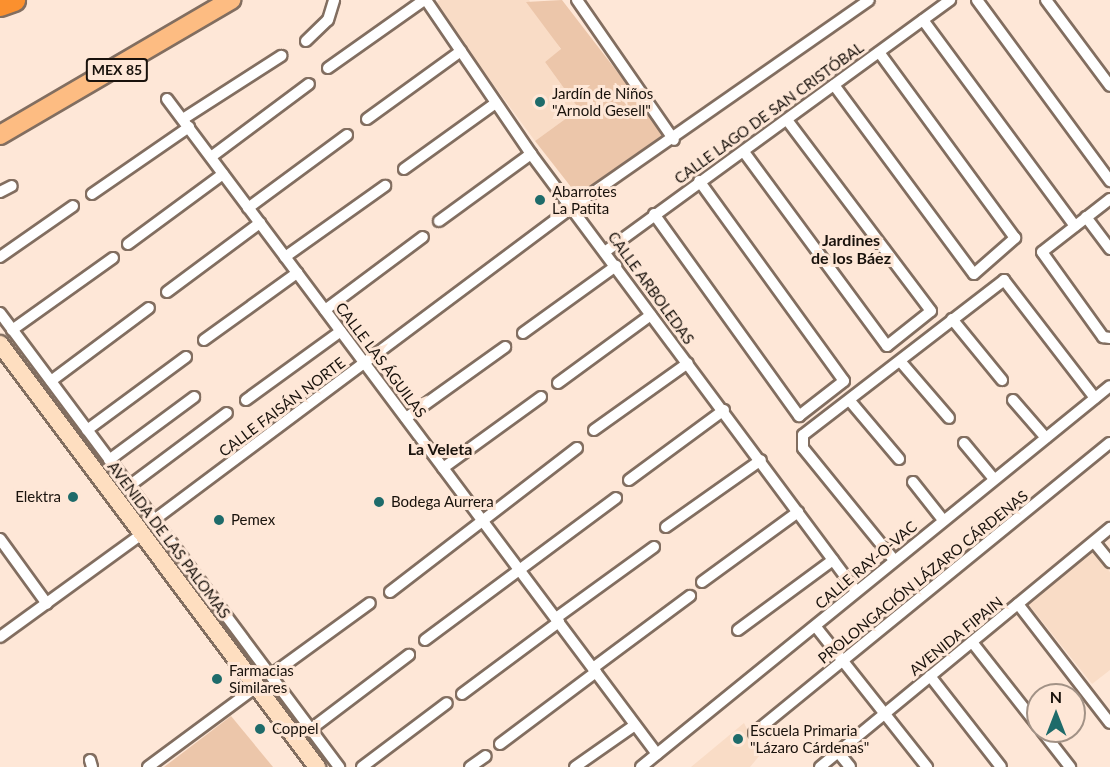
<!DOCTYPE html>
<meta charset="utf-8">
<style>
body{margin:0}
#map{position:relative;width:1110px;height:767px;overflow:hidden;background:#fee7d7;font-family:Lato,sans-serif}
div>[style]{position:absolute}
.built>*{inset:0;background:#f9dcc6}
.green>*{inset:0;background:#ecc6aa}
.roads{filter:drop-shadow(2px 0 #826e60) drop-shadow(-2px 0 #826e60) drop-shadow(0 2px #826e60) drop-shadow(0 -2px #826e60)}
.street>*{height:10px;margin:-5px;padding:0 5px;transform-origin:5px;border-radius:5px;background:#fff}
.secondary>*{height:16px;margin:-8px;padding:0 8px;transform-origin:8px;border-radius:8px;background:#fedec0}
.primary>*{height:18px;margin:-9px;padding:0 9px;transform-origin:9px;border-radius:9px;background:#fdbc82}
.highway>*{height:21px;margin:-10.5px;padding:0 10.5px;transform-origin:10.5px;border-radius:10.5px;background:#fb902e}
.dots>*{width:16px;height:16px;translate:-50% -50%;box-sizing:border-box;border:3px solid #fee7d7;border-radius:50%}
span{translate:-50% -50%;white-space:nowrap;text-align:center;line-height:1.15;-webkit-text-stroke:6px #fee7d7;paint-order:stroke}
.shield-label span{padding:2px 4px;background:#fee7d7;border:2px solid;border-radius:4px;-webkit-text-stroke-width:0}
.shield-label{font-size:14px;color:#19120c;font-weight:700}
.poi-label{font-size:15px;color:#19120c}
.left{translate:0 -50%;text-align:left}
.right{translate:-100% -50%;text-align:right}
.street-label{font-size:15px;color:#19120c}
.neighbourhood-label{font-size:16px;color:#19120c;font-weight:700}
.north{position:absolute;left:1026px;top:683px;width:60px;height:60px;box-sizing:border-box;background:#fee7d7;border:2px solid #a29286;border-radius:50%;rotate:0deg;font-size:16px;font-weight:700;line-height:24px;text-align:center;color:#19120c}
.north::after{content:'';display:block;margin:auto;width:21px;height:27px;background:#1e6b6a;clip-path:polygon(50% 0,100% 100%,50% 72%,0 100%)}
</style>
<div id="map">
<div class="built">
<i style="clip-path:polygon(440px 0,529px 0,561px 50px,545px 62px,579px 109px,535px 141px,434px 4px)"></i>
<i style="clip-path:polygon(1091px 548px,1110px 572px,1110px 670px,1092px 684px,1025px 600px)"></i>
<i style="clip-path:polygon(744px 723px,760px 755px,750px 767px,691px 767px)"></i>
</div>
<div class="green">
<i style="clip-path:polygon(562px 0,669px 139px,582px 201px,535px 141px,579px 109px,545px 62px,561px 49px,526px 2px)"></i>
<i style="clip-path:polygon(231px 716px,273px 767px,164px 767px)"></i>
</div>
<div class="roads">
<div class="street">
<i style="left:426px;top:0;width:186px;rotate:55.7deg"></i>
<i style="left:531px;top:154px;width:545px;rotate:53.36deg"></i>
<i style="left:577px;top:0;width:170px;rotate:55.3deg"></i>
<i style="left:977px;top:0;width:225px;rotate:53.7deg"></i>
<i style="left:1046px;top:0;width:107px;rotate:53.3deg"></i>
<i style="left:923px;top:20px;width:256px;rotate:53.6deg"></i>
<i style="left:306px;top:41px;width:30px;rotate:-44deg"></i>
<i style="left:328px;top:20px;width:21px;rotate:-73deg"></i>
<i style="left:328px;top:68px;width:118px;rotate:-35.3deg"></i>
<i style="left:834px;top:85px;width:235px;rotate:53.5deg"></i>
<i style="left:974px;top:274px;width:55px;rotate:-41.3deg"></i>
<i style="left:1015px;top:238px;width:230px;rotate:-126.2deg"></i>
<i style="left:167px;top:99px;width:818px;rotate:53.2deg"></i>
<i style="left:183px;top:119px;width:117px;rotate:-32.7deg"></i>
<i style="left:367px;top:119px;width:116px;rotate:-35.9deg"></i>
<i style="left:744px;top:152px;width:241px;rotate:53.6deg"></i>
<i style="left:887px;top:346px;width:56px;rotate:-38.5deg"></i>
<i style="left:931px;top:311px;width:238px;rotate:-127deg"></i>
<i style="left:211px;top:157px;width:122px;rotate:-36.7deg"></i>
<i style="left:404px;top:169px;width:113px;rotate:-35.7deg"></i>
<i style="left:0;top:192px;width:13px;rotate:-27deg"></i>
<i style="left:92px;top:194px;width:118px;rotate:-34.6deg"></i>
<i style="left:1110px;top:199px;width:86px;rotate:142.1deg"></i>
<i style="left:1042px;top:252px;width:105px;rotate:54.3deg"></i>
<i style="left:1103px;top:337px;width:7px;rotate:8deg"></i>
<i style="left:248px;top:208px;width:123px;rotate:-36.4deg"></i>
<i style="left:654px;top:214px;width:249px;rotate:54.3deg"></i>
<i style="left:799px;top:416px;width:57px;rotate:-37.9deg"></i>
<i style="left:844px;top:381px;width:247px;rotate:-125.9deg"></i>
<i style="left:1086px;top:217px;width:40px;rotate:53deg"></i>
<i style="left:439px;top:221px;width:114px;rotate:-36.1deg"></i>
<i style="left:128px;top:244px;width:118px;rotate:-36.4deg"></i>
<i style="left:606px;top:251px;width:426px;rotate:-36.1deg"></i>
<i style="left:0;top:257px;width:89px;rotate:-34.9deg"></i>
<i style="left:285px;top:257px;width:123px;rotate:-35.4deg"></i>
<i style="left:167px;top:292px;width:116px;rotate:-36.6deg"></i>
<i style="left:325px;top:310px;width:122px;rotate:-36.7deg"></i>
<i style="left:0;top:313px;width:567px;rotate:53.25deg"></i>
<i style="left:952px;top:319px;width:79px;rotate:50.7deg"></i>
<i style="left:12px;top:330px;width:124px;rotate:-35.5deg"></i>
<i style="left:523px;top:333px;width:115px;rotate:-35.8deg"></i>
<i style="left:204px;top:340px;width:115px;rotate:-35.8deg"></i>
<i style="left:900px;top:361px;width:75px;rotate:49.3deg"></i>
<i style="left:51px;top:381px;width:122px;rotate:-36.7deg"></i>
<i style="left:558px;top:383px;width:115px;rotate:-36.2deg"></i>
<i style="left:246px;top:400px;width:117px;rotate:-36deg"></i>
<i style="left:1013px;top:400px;width:50px;rotate:49deg"></i>
<i style="left:850px;top:401px;width:76px;rotate:49.8deg"></i>
<i style="left:406px;top:418px;width:122px;rotate:-35.6deg"></i>
<i style="left:87px;top:430px;width:123px;rotate:-36.4deg"></i>
<i style="left:594px;top:430px;width:115px;rotate:-35.5deg"></i>
<i style="left:964px;top:443px;width:47px;rotate:50.2deg"></i>
<i style="left:109px;top:460px;width:106px;rotate:-36.5deg"></i>
<i style="left:443px;top:468px;width:121px;rotate:-35.9deg"></i>
<i style="left:629px;top:480px;width:118px;rotate:-36.4deg"></i>
<i style="left:913px;top:482px;width:48px;rotate:51.7deg"></i>
<i style="left:129px;top:486px;width:122px;rotate:-36.7deg"></i>
<i style="left:154px;top:520px;width:521px;rotate:-36.8deg"></i>
<i style="left:571px;top:208px;width:363px;rotate:-34.9deg"></i>
<i style="left:666px;top:527px;width:116px;rotate:-35.2deg"></i>
<i style="left:0;top:539px;width:80px;rotate:54.1deg"></i>
<i style="left:1094px;top:542px;width:26px;rotate:51deg"></i>
<i style="left:894px;top:560px;width:144px;rotate:-129.1deg"></i>
<i style="left:803px;top:448px;width:13px;rotate:-90deg"></i>
<i style="left:803px;top:435px;width:254px;rotate:-37.6deg"></i>
<i style="left:1004px;top:280px;width:149px;rotate:52.4deg"></i>
<i style="left:702px;top:582px;width:119px;rotate:-36.1deg"></i>
<i style="left:390px;top:592px;width:236px;rotate:-37.6deg"></i>
<i style="left:1018px;top:604px;width:150px;rotate:52.3deg"></i>
<i style="left:556px;top:618px;width:121px;rotate:-35.9deg"></i>
<i style="left:816px;top:627px;width:179px;rotate:51.6deg"></i>
<i style="left:738px;top:630px;width:118px;rotate:-36.4deg"></i>
<i style="left:0;top:637px;width:175px;rotate:-36deg"></i>
<i style="left:425px;top:640px;width:238px;rotate:-36.6deg"></i>
<i style="left:972px;top:642px;width:107px;rotate:51.8deg"></i>
<i style="left:593px;top:668px;width:121px;rotate:-36.6deg"></i>
<i style="left:271px;top:675px;width:122px;rotate:-36deg"></i>
<i style="left:930px;top:676px;width:115px;rotate:52deg"></i>
<i style="left:462px;top:694px;width:121px;rotate:-36.6deg"></i>
<i style="left:311px;top:729px;width:123px;rotate:-37.1deg"></i>
<i style="left:1042px;top:731px;width:46px;rotate:52.1deg"></i>
<i style="left:754px;top:733px;width:459px;rotate:-39.2deg"></i>
<i style="left:500px;top:744px;width:120px;rotate:-36.9deg"></i>
<i style="left:838px;top:752px;width:19px;rotate:51deg"></i>
<i style="left:90px;top:760px;width:7px;rotate:74deg"></i>
<i style="left:148px;top:767px;width:134px;rotate:-36.5deg"></i>
<i style="left:362px;top:767px;width:106px;rotate:-37deg"></i>
<i style="left:470px;top:767px;width:19px;rotate:-35deg"></i>
<i style="left:575px;top:767px;width:73px;rotate:-35deg"></i>
<i style="left:641px;top:767px;width:604px;rotate:-39.09deg"></i>
<i style="left:820px;top:767px;width:376px;rotate:-39.5deg"></i>
</div>
<div class="secondary">
<i style="left:0;top:344px;width:529px;rotate:53.15deg"></i>
</div>
<div class="primary">
<i style="left:0;top:135px;width:268px;rotate:-30.3deg"></i>
</div>
<div class="highway">
<i style="left:0;top:5px;width:15px;rotate:-20deg"></i>
</div>
</div>
<div class="dots">
<i style="left:540px;top:102px;background:#1e6b6a"></i>
<i style="left:540px;top:200px;background:#1e6b6a"></i>
<i style="left:73px;top:497px;background:#1e6b6a"></i>
<i style="left:379px;top:502px;background:#1e6b6a"></i>
<i style="left:219px;top:520px;background:#1e6b6a"></i>
<i style="left:217px;top:679px;background:#1e6b6a"></i>
<i style="left:260px;top:729px;background:#1e6b6a"></i>
<i style="left:738px;top:739px;background:#1e6b6a"></i>
</div>
<div class="shield-label">
<span style="left:117px;top:70px">MEX 85</span>
</div>
<div class="poi-label">
<span class="left" style="left:552px;top:102px">Jardín de Niños<br>"Arnold Gesell"</span>
<span class="left" style="left:552px;top:200px">Abarrotes<br>La Patita</span>
<span class="right" style="left:61px;top:497px">Elektra</span>
<span class="left" style="left:391px;top:502px">Bodega Aurrera</span>
<span class="left" style="left:231px;top:520px">Pemex</span>
<span class="left" style="left:229px;top:679px">Farmacias<br>Similares</span>
<span class="left" style="left:272px;top:729px">Coppel</span>
<span class="left" style="left:750px;top:739px">Escuela Primaria<br>"Lázaro Cárdenas"</span>
</div>
<div class="street-label">
<span style="left:769px;top:113px;rotate:-36deg">CALLE LAGO DE SAN CRISTÓBAL</span>
<span style="left:651px;top:288px;rotate:54deg">CALLE ARBOLEDAS</span>
<span style="left:381px;top:360px;rotate:53deg">CALLE LAS ÁGUILAS</span>
<span style="left:282px;top:407px;rotate:-37deg">CALLE FAISÁN NORTE</span>
<span style="left:169px;top:540px;rotate:53deg">AVENIDA DE LAS PALOMAS</span>
<span style="left:866px;top:565px;rotate:-40deg">CALLE RAY-O-VAC</span>
<span style="left:923px;top:577px;rotate:-39deg">PROLONGACIÓN LÁZARO CÁRDENAS</span>
<span style="left:956px;top:636px;rotate:-39deg">AVENIDA FIPAIN</span>
</div>
<div class="neighbourhood-label">
<span style="left:851px;top:249px">Jardines<br>de los Báez</span>
<span style="left:440px;top:449px">La Veleta</span>
</div>
<div class="north">N</div>
</div>
